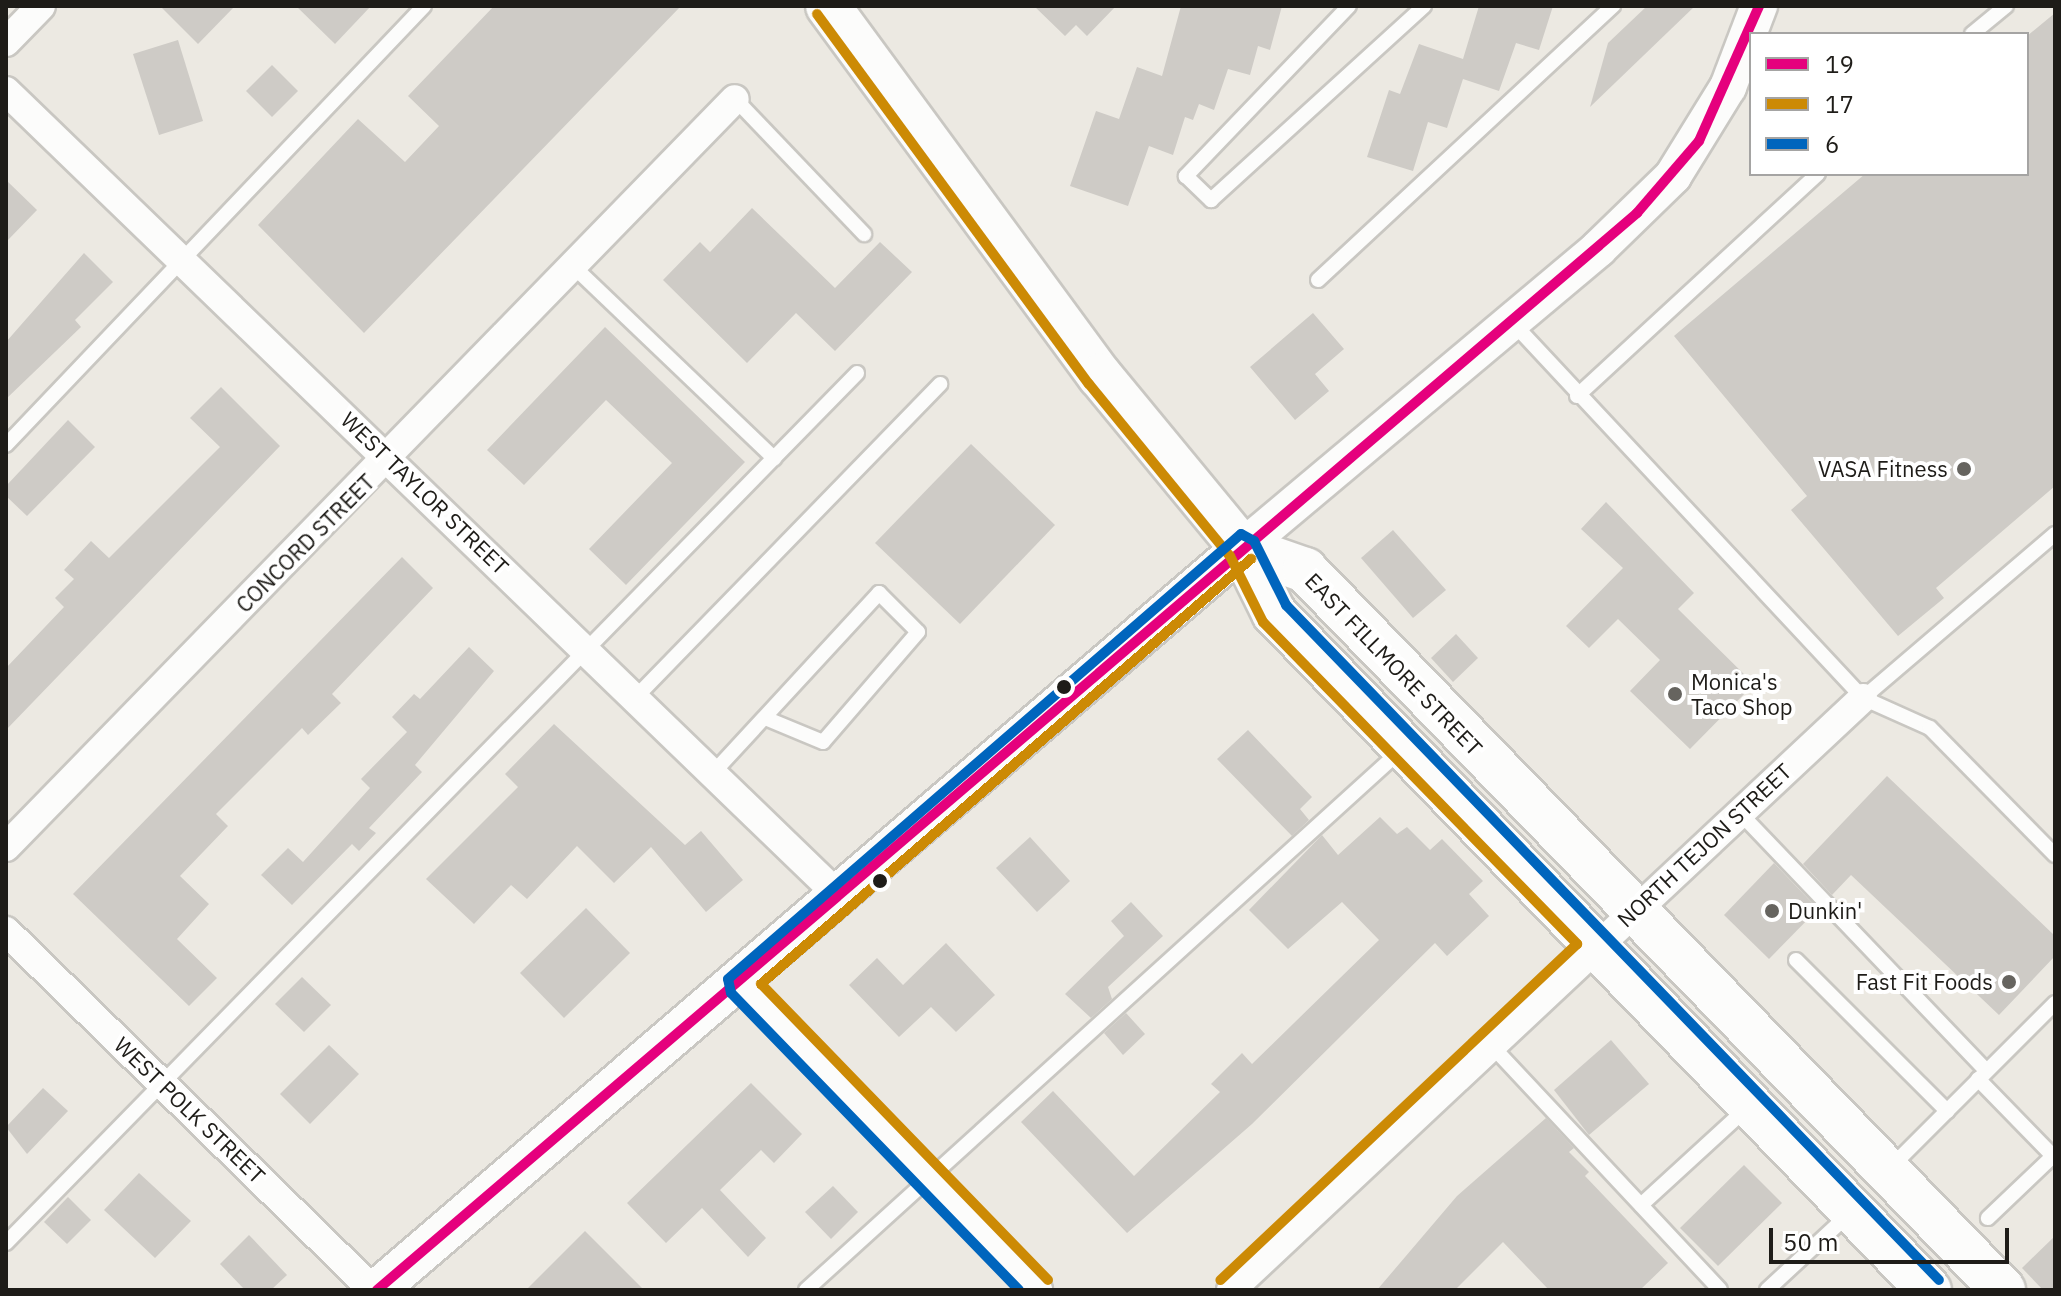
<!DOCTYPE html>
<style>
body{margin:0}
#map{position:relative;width:2061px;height:1296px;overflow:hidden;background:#ece9e2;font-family:"IBM Plex Sans",sans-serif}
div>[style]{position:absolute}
.building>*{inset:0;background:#cecbc6}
.roads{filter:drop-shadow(2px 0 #c9c7c2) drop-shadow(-2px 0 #c9c7c2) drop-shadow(0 2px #c9c7c2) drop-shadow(0 -2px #c9c7c2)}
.service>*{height:14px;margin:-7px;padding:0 7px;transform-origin:7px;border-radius:7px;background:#fcfcfb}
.minor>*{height:28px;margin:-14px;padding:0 14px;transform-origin:14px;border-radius:14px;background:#fcfcfb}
.tertiary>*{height:36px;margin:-18px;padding:0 18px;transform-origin:18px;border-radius:18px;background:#fcfcfb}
.secondary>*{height:40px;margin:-20px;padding:0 20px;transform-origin:20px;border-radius:20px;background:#fcfcfb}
.primary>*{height:44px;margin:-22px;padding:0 22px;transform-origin:22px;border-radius:22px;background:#fcfcfb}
.bus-1>*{height:10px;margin:-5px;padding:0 5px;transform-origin:5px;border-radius:5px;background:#e5007d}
.bus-2>*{height:10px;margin:-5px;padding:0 5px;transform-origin:5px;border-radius:5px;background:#cc8a05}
.bus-3>*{height:10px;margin:-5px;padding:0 5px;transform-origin:5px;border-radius:5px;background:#0065bd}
.dots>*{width:22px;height:22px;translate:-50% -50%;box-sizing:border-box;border:4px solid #fff;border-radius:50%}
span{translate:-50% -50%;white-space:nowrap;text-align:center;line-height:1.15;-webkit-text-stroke:8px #fff;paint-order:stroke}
.poi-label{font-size:22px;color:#1e1c18}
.right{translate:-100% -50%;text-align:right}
.left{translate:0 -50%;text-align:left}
.street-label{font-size:22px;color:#1e1c18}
.frame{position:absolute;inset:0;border:8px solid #1e1c18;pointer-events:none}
.legend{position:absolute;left:1749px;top:32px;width:280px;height:144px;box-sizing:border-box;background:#fff;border:2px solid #a5a4a3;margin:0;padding:10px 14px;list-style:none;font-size:24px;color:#1e1c18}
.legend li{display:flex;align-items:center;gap:16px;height:40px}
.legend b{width:40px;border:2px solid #a5a4a3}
.scale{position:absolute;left:1769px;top:1228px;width:240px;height:36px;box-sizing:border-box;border:4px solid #1e1c18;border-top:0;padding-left:10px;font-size:24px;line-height:28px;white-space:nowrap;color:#1e1c18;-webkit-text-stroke:6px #fff;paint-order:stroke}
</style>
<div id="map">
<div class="building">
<i style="clip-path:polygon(160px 6px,235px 6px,198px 44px)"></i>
<i style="clip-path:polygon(296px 6px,371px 6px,335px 44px)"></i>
<i style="clip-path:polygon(494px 6px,681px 6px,364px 333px,258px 225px,358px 119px,405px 162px,439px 126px,408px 96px)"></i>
<i style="clip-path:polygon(1034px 6px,1116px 6px,1087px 36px,1076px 25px,1065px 36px)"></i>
<i style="clip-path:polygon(1181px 6px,1282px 6px,1270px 50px,1258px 46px,1250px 75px,1228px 69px,1214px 110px,1199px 104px,1193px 120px,1185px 117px,1173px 155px,1149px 146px,1128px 206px,1070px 186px,1096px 111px,1119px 119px,1137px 67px,1162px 76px)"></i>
<i style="clip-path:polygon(1479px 6px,1553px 6px,1539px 50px,1516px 43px,1499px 91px,1463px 79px,1447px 128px,1428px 122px,1413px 171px,1367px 157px,1389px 90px,1400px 94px,1419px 44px,1463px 59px)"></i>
<i style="clip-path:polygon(1647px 6px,1695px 6px,1590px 107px,1608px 43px)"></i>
<i style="clip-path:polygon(2055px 13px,2055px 486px,1936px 588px,1944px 598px,1898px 636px,1791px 510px,1807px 496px,1674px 336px,1865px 174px,2027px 174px,2027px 36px)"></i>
<i style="clip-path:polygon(178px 40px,203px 121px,159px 135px,133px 54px)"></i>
<i style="clip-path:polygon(272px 65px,298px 91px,272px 117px,246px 91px)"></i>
<i style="clip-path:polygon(6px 180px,37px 210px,6px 242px)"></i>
<i style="clip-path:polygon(752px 208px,835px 288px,880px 242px,912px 272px,835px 351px,796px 313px,747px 363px,663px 280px,700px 242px,710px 252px)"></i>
<i style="clip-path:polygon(84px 253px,113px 282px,75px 320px,81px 327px,6px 399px,6px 342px)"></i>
<i style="clip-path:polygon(1313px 313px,1344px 349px,1315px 374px,1329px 391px,1295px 420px,1250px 367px)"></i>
<i style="clip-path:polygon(605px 327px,745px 462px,626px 585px,589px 549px,672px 463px,606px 400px,524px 485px,487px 450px)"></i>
<i style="clip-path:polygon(221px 387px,280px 446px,6px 730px,6px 668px,64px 607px,55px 598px,74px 579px,64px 570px,91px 541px,109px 558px,220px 447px,190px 418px)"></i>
<i style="clip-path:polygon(68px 420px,95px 447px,27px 516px,6px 496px,6px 486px)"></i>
<i style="clip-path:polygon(971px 444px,1055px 525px,960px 624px,875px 543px)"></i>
<i style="clip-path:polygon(1606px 502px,1694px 593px,1678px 609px,1754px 684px,1690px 749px,1630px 691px,1660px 660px,1618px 619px,1589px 648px,1566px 626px,1623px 568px,1581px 529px)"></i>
<i style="clip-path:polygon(1393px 530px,1446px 590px,1413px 618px,1361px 558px)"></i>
<i style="clip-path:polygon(402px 557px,433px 588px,332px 694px,341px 703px,308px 735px,302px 728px,216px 814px,228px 826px,180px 876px,209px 904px,177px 939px,217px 978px,189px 1006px,73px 894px)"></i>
<i style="clip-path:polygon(1456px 634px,1478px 658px,1453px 682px,1431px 658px)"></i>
<i style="clip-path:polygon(469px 647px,494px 671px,415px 765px,422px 772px,369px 828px,376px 833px,359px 851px,352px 844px,292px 905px,261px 875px,288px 848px,303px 862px,370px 788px,361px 779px,407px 732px,392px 717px,414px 694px,420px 699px)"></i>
<i style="clip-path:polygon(554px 724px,685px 845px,701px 831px,743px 880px,706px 912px,651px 847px,614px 883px,577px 846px,527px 899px,511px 885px,474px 924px,426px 879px,518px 787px,505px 774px)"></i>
<i style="clip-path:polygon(1248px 730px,1312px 797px,1300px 809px,1309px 820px,1292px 836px,1217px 759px)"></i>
<i style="clip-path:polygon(1887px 776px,2055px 936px,2055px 956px,1999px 1015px,1851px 875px,1832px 895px,1803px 864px)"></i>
<i style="clip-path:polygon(1380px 817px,1397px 834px,1407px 827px,1430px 850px,1442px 839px,1483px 881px,1469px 894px,1489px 916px,1447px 956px,1435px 943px,1252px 1124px,1127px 1233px,1021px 1122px,1053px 1091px,1134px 1176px,1220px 1092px,1211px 1084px,1242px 1053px,1252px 1064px,1379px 940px,1342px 902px,1288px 949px,1249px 910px,1322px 835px,1338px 855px)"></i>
<i style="clip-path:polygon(1030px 837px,1070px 881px,1037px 912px,996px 868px)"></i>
<i style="clip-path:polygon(1774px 863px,1818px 909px,1769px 959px,1724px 915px)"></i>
<i style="clip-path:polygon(1131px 902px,1163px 936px,1108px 987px,1112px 999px,1091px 1018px,1065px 994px,1124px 936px,1111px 921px)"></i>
<i style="clip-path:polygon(586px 908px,630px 953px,564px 1018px,520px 973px)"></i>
<i style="clip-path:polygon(946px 943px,995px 995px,956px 1032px,931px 1007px,899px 1037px,849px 985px,877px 958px,903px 985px)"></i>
<i style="clip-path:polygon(302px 977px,331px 1005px,304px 1032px,275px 1004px)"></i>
<i style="clip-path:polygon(1126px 1013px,1145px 1034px,1123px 1055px,1104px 1033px)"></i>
<i style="clip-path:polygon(1611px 1040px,1649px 1084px,1589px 1135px,1554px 1090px)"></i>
<i style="clip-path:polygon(329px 1045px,359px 1074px,310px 1124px,280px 1094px)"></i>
<i style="clip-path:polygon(751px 1083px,802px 1134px,774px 1163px,761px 1150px,720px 1190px,766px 1238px,748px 1257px,702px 1208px,666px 1243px,627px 1203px)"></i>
<i style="clip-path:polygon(43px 1088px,68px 1111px,27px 1154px,6px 1127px)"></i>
<i style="clip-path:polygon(1546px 1118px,1574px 1148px,1569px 1152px,1589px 1172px,1585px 1176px,1668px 1263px,1640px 1290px,1549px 1290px,1503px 1242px,1455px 1290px,1377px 1290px,1457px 1196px)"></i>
<i style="clip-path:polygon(1744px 1165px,1782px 1203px,1718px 1266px,1680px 1228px)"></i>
<i style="clip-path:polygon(139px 1173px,191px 1221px,155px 1258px,104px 1210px)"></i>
<i style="clip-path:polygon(833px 1186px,858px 1212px,831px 1239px,805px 1212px)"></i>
<i style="clip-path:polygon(68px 1197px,91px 1220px,67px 1244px,44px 1222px)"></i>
<i style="clip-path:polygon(585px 1231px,644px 1290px,526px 1290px)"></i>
<i style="clip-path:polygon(249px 1235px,287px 1275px,271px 1290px,245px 1290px,220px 1264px)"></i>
<i style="clip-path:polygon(2055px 1236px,2055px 1290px,2043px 1290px,2022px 1268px)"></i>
</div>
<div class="roads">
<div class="service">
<i style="left:1349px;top:6px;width:236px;rotate:133.8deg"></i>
<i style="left:1186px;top:176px;width:35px;rotate:44deg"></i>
<i style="left:1211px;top:200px;width:288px;rotate:-42.3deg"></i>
<i style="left:1972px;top:34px;width:44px;rotate:-39.5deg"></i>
<i style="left:735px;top:99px;width:187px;rotate:46.3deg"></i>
<i style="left:574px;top:267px;width:277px;rotate:43.7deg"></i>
<i style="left:1318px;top:280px;width:403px;rotate:-42.9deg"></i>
<i style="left:1512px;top:322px;width:514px;rotate:46.97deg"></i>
<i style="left:1863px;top:698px;width:73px;rotate:24.1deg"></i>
<i style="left:1930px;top:728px;width:178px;rotate:45.5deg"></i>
<i style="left:1577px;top:396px;width:328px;rotate:-42.7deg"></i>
<i style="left:6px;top:445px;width:606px;rotate:-46.4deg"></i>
<i style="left:635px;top:698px;width:438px;rotate:-45.8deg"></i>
<i style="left:1863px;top:698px;width:253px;rotate:-40.5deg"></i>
<i style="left:713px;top:773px;width:245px;rotate:-47.3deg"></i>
<i style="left:879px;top:593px;width:55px;rotate:45deg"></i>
<i style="left:918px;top:632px;width:145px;rotate:130.8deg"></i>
<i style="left:823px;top:742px;width:63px;rotate:-157.5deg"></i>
<i style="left:1740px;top:813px;width:356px;rotate:46.3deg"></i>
<i style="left:1796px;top:960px;width:214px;rotate:45deg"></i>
<i style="left:1491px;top:1045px;width:335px;rotate:46.9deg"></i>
<i style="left:1978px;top:1079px;width:107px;rotate:45.8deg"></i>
<i style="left:2053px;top:1156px;width:90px;rotate:136.4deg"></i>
<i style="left:1891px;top:1167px;width:232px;rotate:-45deg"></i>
<i style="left:1641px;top:1205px;width:144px;rotate:-42.5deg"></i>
<i style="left:6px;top:1243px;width:1217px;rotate:-45.63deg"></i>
<i style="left:806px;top:1290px;width:802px;rotate:-42.22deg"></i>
<i style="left:1767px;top:1290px;width:112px;rotate:-42.8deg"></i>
</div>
<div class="minor">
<i style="left:6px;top:42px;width:50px;rotate:-45.8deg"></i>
<i style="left:6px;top:91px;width:1161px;rotate:44.02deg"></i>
<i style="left:6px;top:847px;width:1044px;rotate:-45.74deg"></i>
<i style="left:6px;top:931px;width:513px;rotate:44.37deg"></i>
<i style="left:741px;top:983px;width:427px;rotate:45.9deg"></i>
<i style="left:1231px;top:1290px;width:866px;rotate:-43.13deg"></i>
</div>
<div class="tertiary">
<i style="left:1242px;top:548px;width:465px;rotate:-40deg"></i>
<i style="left:1598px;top:249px;width:105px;rotate:-44.2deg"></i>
<i style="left:1673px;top:176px;width:105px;rotate:-58.3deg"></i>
<i style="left:1728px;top:87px;width:87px;rotate:-69.1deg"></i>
</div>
<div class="secondary">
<i style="left:377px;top:1290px;width:1140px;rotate:-40.62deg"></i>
</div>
<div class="primary">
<i style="left:828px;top:6px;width:459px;rotate:53.7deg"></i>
<i style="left:1100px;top:376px;width:223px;rotate:50.5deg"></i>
<i style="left:1242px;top:548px;width:72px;rotate:63.8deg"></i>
<i style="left:1274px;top:613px;width:942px;rotate:45.95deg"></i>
<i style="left:1242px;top:548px;width:67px;rotate:19.2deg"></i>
<i style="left:1305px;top:570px;width:1003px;rotate:45.89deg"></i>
</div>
</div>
<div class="bus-1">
<i style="left:377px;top:1290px;width:1658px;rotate:-40.52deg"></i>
<i style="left:1637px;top:213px;width:95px;rotate:-49.3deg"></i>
<i style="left:1699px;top:141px;width:148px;rotate:-66deg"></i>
</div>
<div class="bus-2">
<i style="left:817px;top:14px;width:459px;rotate:53.7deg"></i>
<i style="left:1089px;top:384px;width:222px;rotate:50.7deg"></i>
<i style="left:1230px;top:556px;width:74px;rotate:63.4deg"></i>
<i style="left:1263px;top:622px;width:450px;rotate:45.7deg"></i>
<i style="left:1577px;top:944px;width:490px;rotate:136.7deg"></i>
<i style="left:1048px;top:1280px;width:412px;rotate:-134.1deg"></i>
<i style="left:761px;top:984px;width:649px;rotate:-40.94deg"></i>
</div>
<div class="bus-3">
<i style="left:1019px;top:1290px;width:414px;rotate:-134.1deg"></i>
<i style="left:731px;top:993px;width:14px;rotate:-102deg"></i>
<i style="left:728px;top:979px;width:679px;rotate:-40.94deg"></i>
<i style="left:1241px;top:534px;width:15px;rotate:28deg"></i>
<i style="left:1254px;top:541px;width:72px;rotate:63.4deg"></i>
<i style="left:1286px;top:605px;width:939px;rotate:45.95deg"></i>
</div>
<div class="dots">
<i style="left:1964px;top:469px;background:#66645f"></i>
<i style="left:1064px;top:687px;background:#1e1c18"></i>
<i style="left:1675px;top:694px;background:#66645f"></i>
<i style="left:880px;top:881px;background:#1e1c18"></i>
<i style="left:1772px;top:911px;background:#66645f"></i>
<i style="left:2009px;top:982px;background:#66645f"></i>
</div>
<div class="poi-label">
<span class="right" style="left:1948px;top:469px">VASA Fitness</span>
<span class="left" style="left:1691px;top:694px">Monica's<br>Taco Shop</span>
<span class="left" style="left:1788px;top:911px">Dunkin'</span>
<span class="right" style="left:1993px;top:982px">Fast Fit Foods</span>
</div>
<div class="street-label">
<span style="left:425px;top:493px;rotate:44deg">WEST TAYLOR STREET</span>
<span style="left:305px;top:543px;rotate:-45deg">CONCORD STREET</span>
<span style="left:1394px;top:664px;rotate:46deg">EAST FILLMORE STREET</span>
<span style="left:1704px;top:845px;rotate:-43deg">NORTH TEJON STREET</span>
<span style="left:190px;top:1110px;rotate:44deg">WEST POLK STREET</span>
</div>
<div class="frame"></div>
<ul class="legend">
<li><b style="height:10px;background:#e5007d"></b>19</li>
<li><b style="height:10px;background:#cc8a05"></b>17</li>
<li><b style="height:10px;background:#0065bd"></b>6</li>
</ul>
<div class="scale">50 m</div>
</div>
